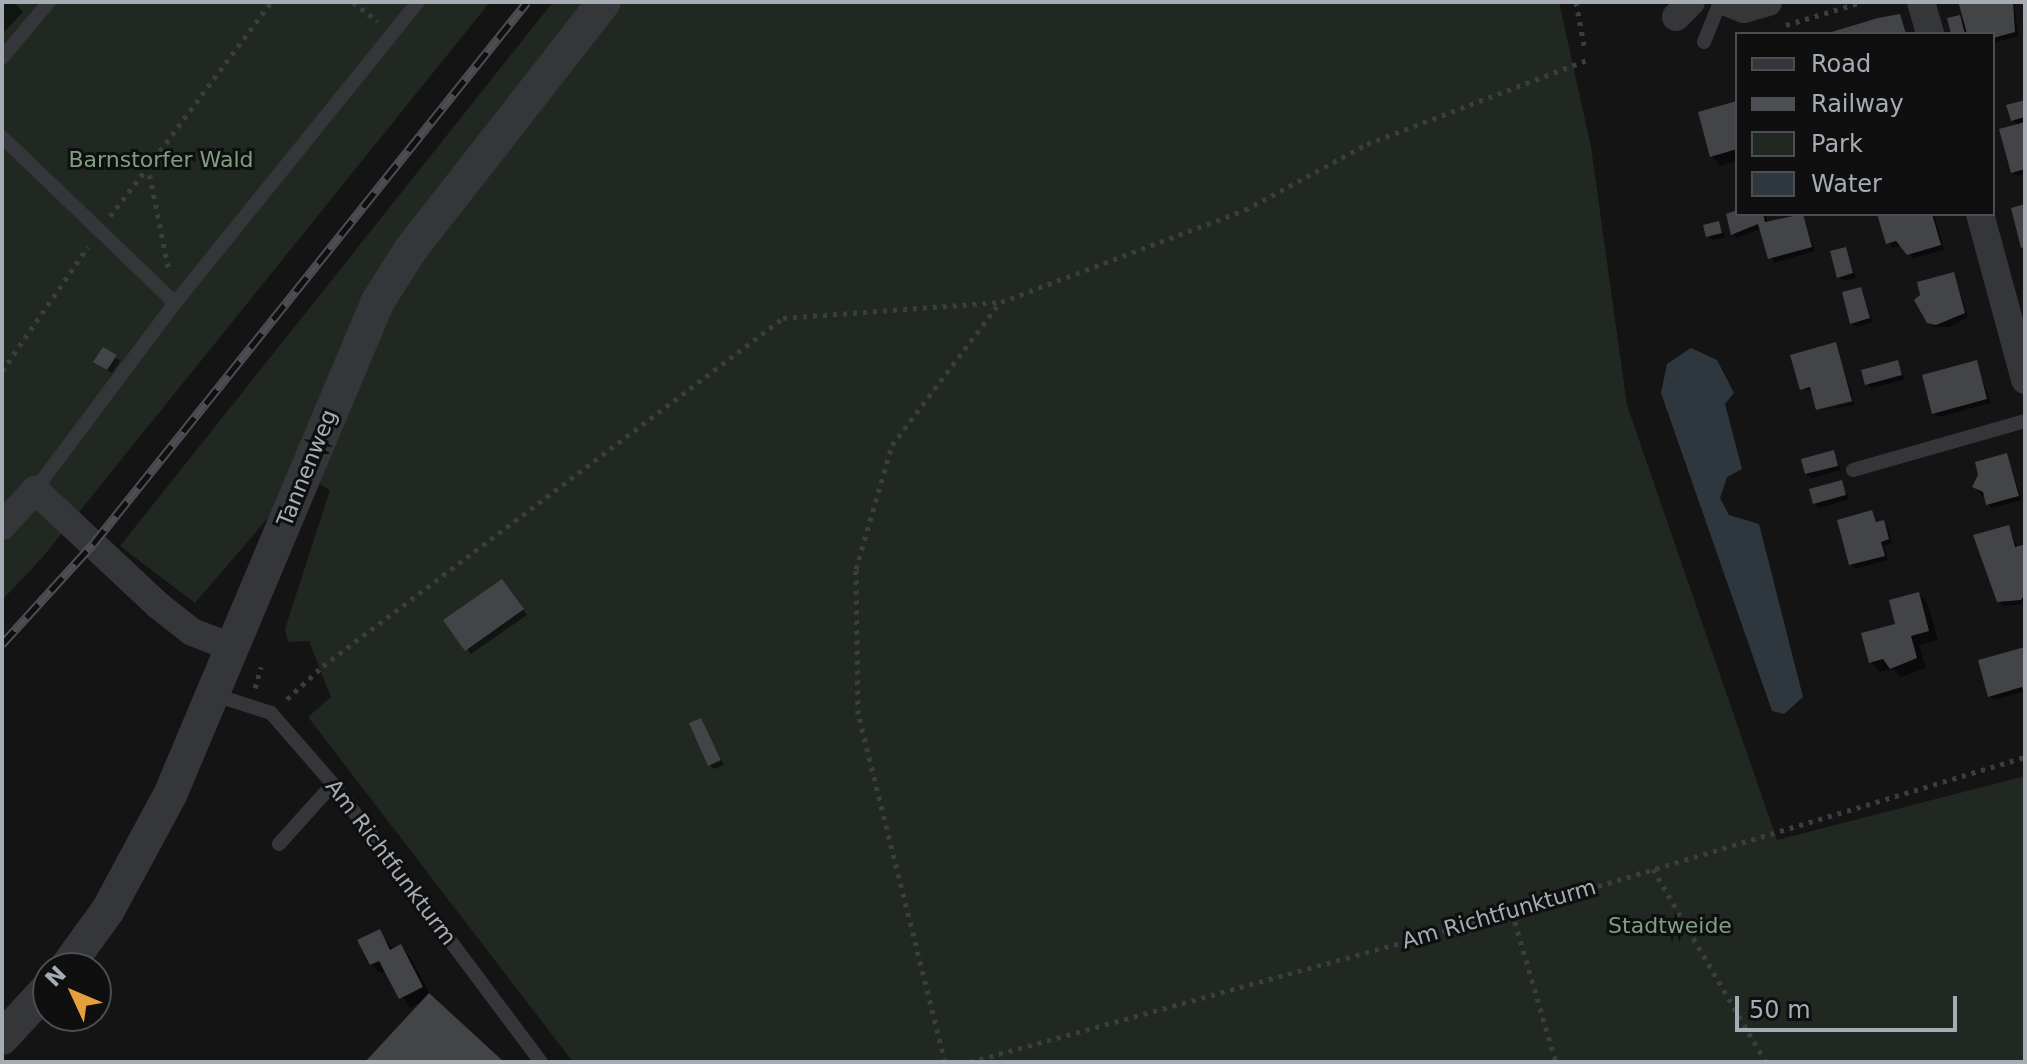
<!DOCTYPE html>
<style>
body{margin:0}
#map{position:relative;width:2027px;height:1064px;overflow:hidden;background:#141415;font-family:"DejaVu Sans",sans-serif}
div>[style]{position:absolute}
.green>*{inset:0;background:#202821}
.water>*{inset:0;background:#2e373d}
.shadow>*{inset:0;background:#0007}
.building>*{inset:0;background:#434448}
.path>*{height:5px;margin-top:-2.5px;transform-origin:0;background:repeating-linear-gradient(90deg,#3b3d41 0 4px,transparent 0 10px)}
.service>*{height:14px;margin:-7px;padding:0 7px;transform-origin:7px;border-radius:7px;background:#35363a}
.minor>*{height:28px;margin:-14px;padding:0 14px;transform-origin:14px;border-radius:14px;background:#35363a}
.tertiary>*{height:34px;margin:-17px;padding:0 17px;transform-origin:17px;border-radius:17px;background:#35363a}
.rail>*{height:9px;margin-top:-4.5px;transform-origin:0;background:repeating-linear-gradient(90deg,#0f0f10 0 18px,#4c4e53 0 36px);box-sizing:border-box;border-block:2px solid #4c4e53}
span{translate:-50% -50%;white-space:nowrap;text-align:center;line-height:1.15;-webkit-text-stroke:6px #0f0f10;paint-order:stroke}
.park-label{font-size:22px;color:#7f9e7f}
.street-label{font-size:22px;color:#a6acb4}
.frame{position:absolute;inset:0;border:4px solid #a6acb4;pointer-events:none}
.legend{position:absolute;left:1735px;top:32px;width:260px;height:184px;box-sizing:border-box;background:#0f0f10;border:2px solid #4b4e52;margin:0;padding:10px 14px;list-style:none;font-size:24px;color:#a6acb4}
.legend li{display:flex;align-items:center;gap:16px;height:40px}
.legend b{width:40px;border:2px solid #4b4e52}
.north{position:absolute;left:32px;top:952px;width:80px;height:80px;box-sizing:border-box;background:#0f0f10;border:2px solid #4b4e52;border-radius:50%;rotate:314deg;font-size:22px;font-weight:700;line-height:32px;text-align:center;color:#a6acb4}
.north::after{content:'';display:block;margin:auto;width:28px;height:36px;background:#e3a03d;clip-path:polygon(50% 0,100% 100%,50% 72%,0 100%)}
.scale{position:absolute;left:1735px;top:996px;width:222px;height:36px;box-sizing:border-box;border:4px solid #a6acb4;border-top:0;padding-left:10px;font-size:24px;line-height:28px;white-space:nowrap;color:#a6acb4;-webkit-text-stroke:6px #0f0f10;paint-order:stroke}
</style>
<div id="map">
<div class="green">
<i style="clip-path:polygon(2px 2px,490px 2px,42px 558px,2px 600px)"></i>
<i style="clip-path:polygon(553px 2px,1559px 2px,1591px 147px,1627px 405px,1777px 840px,2025px 776px,2025px 1062px,573px 1062px,308px 717px,331px 697px,309px 641px,288px 642px,285px 629px,330px 490px,304px 476px,195px 603px,120px 546px)"></i>
</div>
<div class="water">
<i style="clip-path:polygon(1691px 348px,1717px 360px,1734px 393px,1725px 404px,1742px 469px,1727px 477px,1720px 498px,1729px 515px,1759px 524px,1803px 697px,1784px 714px,1772px 711px,1661px 393px,1667px 364px)"></i>
</div>
<div class="shadow">
<i style="clip-path:polygon(2px 2px,14px 2px,23px 12px,2px 34px)"></i>
<i style="clip-path:polygon(1971px 2px,2014px 2px,2018px 36px,1993px 43px,1993px 34px,1953px 34px,1959px 17px,1967px 25px,1961px 5px)"></i>
<i style="clip-path:polygon(2025px 102px,2025px 174px,2017px 176px,2013px 172px,2018px 126px,2012px 120px)"></i>
<i style="clip-path:polygon(1737px 103px,1737px 161px,1721px 166px,1712px 156px)"></i>
<i style="clip-path:polygon(1765px 214px,1768px 223px,1802px 214px,1815px 251px,1774px 263px,1762px 228px,1737px 238px,1733px 234px,1728px 215px)"></i>
<i style="clip-path:polygon(1879px 214px,1934px 214px,1944px 250px,1913px 258px,1902px 245px,1892px 248px)"></i>
<i style="clip-path:polygon(1719px 223px,1725px 237px,1712px 240px,1708px 236px)"></i>
<i style="clip-path:polygon(1845px 249px,1856px 278px,1844px 281px,1839px 277px)"></i>
<i style="clip-path:polygon(1954px 275px,1968px 317px,1949px 327px,1934px 327px,1919px 307px,1919px 284px)"></i>
<i style="clip-path:polygon(1861px 289px,1873px 322px,1856px 327px,1852px 323px)"></i>
<i style="clip-path:polygon(1835px 344px,1853px 398px,1818px 408px,1813px 391px,1802px 389px)"></i>
<i style="clip-path:polygon(115px 357px,120px 361px,112px 373px,100px 366px)"></i>
<i style="clip-path:polygon(1898px 362px,1905px 379px,1872px 388px,1867px 384px)"></i>
<i style="clip-path:polygon(1976px 363px,1991px 403px,1938px 417px,1934px 413px)"></i>
<i style="clip-path:polygon(1854px 402px,1855px 405px,1820px 411px)"></i>
<i style="clip-path:polygon(1833px 453px,1841px 470px,1811px 478px,1806px 473px)"></i>
<i style="clip-path:polygon(2007px 455px,2022px 500px,1992px 508px,1974px 486px)"></i>
<i style="clip-path:polygon(1841px 482px,1849px 499px,1819px 508px,1815px 503px)"></i>
<i style="clip-path:polygon(1872px 512px,1878px 524px,1888px 527px,1892px 544px,1884px 546px,1888px 560px,1855px 569px,1851px 564px)"></i>
<i style="clip-path:polygon(2008px 527px,2018px 548px,2025px 550px,2025px 604px,2003px 606px,1999px 601px)"></i>
<i style="clip-path:polygon(506px 585px,527px 615px,471px 654px,446px 621px)"></i>
<i style="clip-path:polygon(1919px 594px,1928px 604px,1938px 640px,1919px 645px,1926px 668px,1901px 677px,1893px 669px,1880px 672px,1871px 662px)"></i>
<i style="clip-path:polygon(2025px 649px,2025px 691px,1994px 700px,1990px 696px)"></i>
<i style="clip-path:polygon(701px 720px,724px 765px,714px 769px,710px 765px)"></i>
<i style="clip-path:polygon(379px 931px,394px 951px,401px 947px,410px 957px,432px 998px,501px 1062px,368px 1062px,425px 1000px,410px 1008px,386px 971px,381px 974px,371px 964px)"></i>
</div>
<div class="building">
<i style="clip-path:polygon(2013px 2px,2015px 32px,1993px 38px,1967px 34px,1959px 4px)"></i>
<i style="clip-path:polygon(1900px 14px,1906px 34px,1825px 34px,1878px 18px)"></i>
<i style="clip-path:polygon(1960px 15px,1965px 34px,1951px 34px,1947px 18px)"></i>
<i style="clip-path:polygon(2025px 100px,2025px 117px,2011px 121px,2006px 105px)"></i>
<i style="clip-path:polygon(1737px 101px,1737px 149px,1710px 157px,1698px 112px)"></i>
<i style="clip-path:polygon(2025px 122px,2025px 169px,2011px 173px,1999px 129px)"></i>
<i style="clip-path:polygon(2025px 204px,2025px 247px,2021px 248px,2011px 208px)"></i>
<i style="clip-path:polygon(1737px 210px,1763px 214px,1765px 222px,1803px 214px,1812px 247px,1768px 259px,1758px 224px,1731px 235px,1726px 214px)"></i>
<i style="clip-path:polygon(1877px 214px,1932px 214px,1941px 245px,1907px 255px,1896px 241px,1886px 244px)"></i>
<i style="clip-path:polygon(1719px 221px,1722px 233px,1706px 237px,1703px 225px)"></i>
<i style="clip-path:polygon(1846px 247px,1853px 273px,1837px 278px,1830px 251px)"></i>
<i style="clip-path:polygon(1954px 272px,1965px 313px,1936px 325px,1927px 323px,1914px 300px,1920px 295px,1917px 282px)"></i>
<i style="clip-path:polygon(1861px 287px,1870px 318px,1850px 324px,1842px 292px)"></i>
<i style="clip-path:polygon(1836px 342px,1852px 401px,1816px 410px,1810px 387px,1800px 390px,1790px 355px)"></i>
<i style="clip-path:polygon(103px 347px,117px 355px,107px 370px,93px 362px)"></i>
<i style="clip-path:polygon(1898px 360px,1902px 375px,1865px 385px,1861px 370px)"></i>
<i style="clip-path:polygon(1977px 360px,1987px 399px,1932px 414px,1922px 375px)"></i>
<i style="clip-path:polygon(1834px 450px,1838px 466px,1805px 474px,1801px 459px)"></i>
<i style="clip-path:polygon(2007px 453px,2019px 496px,1986px 505px,1983px 492px,1972px 487px,1978px 475px,1975px 462px)"></i>
<i style="clip-path:polygon(1842px 480px,1846px 495px,1813px 504px,1809px 489px)"></i>
<i style="clip-path:polygon(1872px 510px,1876px 522px,1884px 520px,1889px 539px,1881px 542px,1885px 556px,1849px 565px,1837px 520px)"></i>
<i style="clip-path:polygon(2009px 525px,2015px 547px,2023px 545px,2025px 554px,2025px 594px,2021px 600px,1997px 602px,1973px 535px)"></i>
<i style="clip-path:polygon(502px 579px,524px 609px,465px 651px,443px 620px)"></i>
<i style="clip-path:polygon(1919px 592px,1929px 631px,1911px 636px,1917px 658px,1890px 669px,1883px 659px,1869px 663px,1861px 633px,1895px 624px,1889px 600px)"></i>
<i style="clip-path:polygon(2025px 647px,2025px 695px,2022px 687px,1988px 697px,1978px 660px)"></i>
<i style="clip-path:polygon(701px 718px,721px 760px,708px 766px,689px 723px)"></i>
<i style="clip-path:polygon(380px 929px,390px 950px,401px 944px,423px 987px,399px 999px,379px 961px,370px 965px,357px 940px)"></i>
<i style="clip-path:polygon(429px 993px,504px 1062px,365px 1062px)"></i>
</div>
<div class="path">
<i style="left:353px;top:2px;width:31px;rotate:38deg"></i>
<i style="left:1576px;top:2px;width:44px;rotate:79.5deg"></i>
<i style="left:1786px;top:25px;width:79px;rotate:-16.8deg"></i>
<i style="left:110px;top:216px;width:62px;rotate:-52.2deg"></i>
<i style="left:168px;top:267px;width:102px;rotate:-101.3deg"></i>
<i style="left:148px;top:167px;width:206px;rotate:-53.3deg"></i>
<i style="left:2px;top:371px;width:151px;rotate:-55.3deg"></i>
<i style="left:255px;top:688px;width:22px;rotate:-74deg"></i>
<i style="left:287px;top:699px;width:49px;rotate:-42.5deg"></i>
<i style="left:323px;top:666px;width:577px;rotate:-37.11deg"></i>
<i style="left:783px;top:318px;width:219px;rotate:-4.2deg"></i>
<i style="left:1001px;top:302px;width:261px;rotate:-20.7deg"></i>
<i style="left:1245px;top:210px;width:139px;rotate:-28.4deg"></i>
<i style="left:1367px;top:144px;width:235px;rotate:-20.9deg"></i>
<i style="left:1653px;top:869px;width:224px;rotate:59.7deg"></i>
<i style="left:1512px;top:912px;width:156px;rotate:73.7deg"></i>
<i style="left:945px;top:1062px;width:359px;rotate:-104deg"></i>
<i style="left:858px;top:714px;width:145px;rotate:-90.8deg"></i>
<i style="left:856px;top:569px;width:129px;rotate:-73.8deg"></i>
<i style="left:892px;top:445px;width:179px;rotate:-52.9deg"></i>
<i style="left:970px;top:1062px;width:562px;rotate:-15.47deg"></i>
<i style="left:1512px;top:912px;width:536px;rotate:-16.81deg"></i>
</div>
<div class="service">
<i style="left:1704px;top:42px;width:43px;rotate:-68.2deg"></i>
<i style="left:2px;top:58px;width:73px;rotate:-50deg"></i>
<i style="left:2px;top:137px;width:240px;rotate:43.8deg"></i>
<i style="left:1853px;top:470px;width:179px;rotate:-15.9deg"></i>
<i style="left:35px;top:490px;width:234px;rotate:-53.2deg"></i>
<i style="left:175px;top:303px;width:387px;rotate:-51.1deg"></i>
<i style="left:215px;top:695px;width:59px;rotate:17.8deg"></i>
<i style="left:271px;top:713px;width:94px;rotate:48.9deg"></i>
<i style="left:333px;top:784px;width:347px;rotate:53.2deg"></i>
<i style="left:279px;top:844px;width:81px;rotate:-48deg"></i>
</div>
<div class="minor">
<i style="left:1726px;top:2px;width:19px;rotate:21deg"></i>
<i style="left:1744px;top:9px;width:25px;rotate:-16deg"></i>
<i style="left:1921px;top:2px;width:33px;rotate:74deg"></i>
<i style="left:1676px;top:17px;width:21px;rotate:-45deg"></i>
<i style="left:1980px;top:214px;width:172px;rotate:74.8deg"></i>
<i style="left:2px;top:526px;width:49px;rotate:-47.5deg"></i>
<i style="left:35px;top:490px;width:170px;rotate:43.1deg"></i>
<i style="left:159px;top:606px;width:42px;rotate:38.2deg"></i>
<i style="left:192px;top:632px;width:45px;rotate:20.9deg"></i>
</div>
<div class="tertiary">
<i style="left:66px;top:968px;width:72px;rotate:-54.1deg"></i>
<i style="left:108px;top:910px;width:131px;rotate:-61.7deg"></i>
<i style="left:170px;top:795px;width:536px;rotate:-67.17deg"></i>
<i style="left:378px;top:301px;width:62px;rotate:-57.6deg"></i>
<i style="left:411px;top:249px;width:313px;rotate:-52deg"></i>
<i style="left:2px;top:1038px;width:68px;rotate:-47.4deg"></i>
</div>
<div class="rail">
<i style="left:2px;top:644px;width:135px;rotate:-47.7deg"></i>
<i style="left:93px;top:544px;width:694px;rotate:-51.31deg"></i>
</div>
<div class="park-label">
<span style="left:161px;top:160px">Barnstorfer Wald</span>
<span style="left:1670px;top:926px">Stadtweide</span>
</div>
<div class="street-label">
<span style="left:307px;top:468px;rotate:-68deg">Tannenweg</span>
<span style="left:391px;top:862px;rotate:53deg">Am Richtfunkturm</span>
<span style="left:1499px;top:914px;rotate:-16deg">Am Richtfunkturm</span>
</div>
<div class="frame"></div>
<ul class="legend">
<li><b style="height:10px;background:#35363a"></b>Road</li>
<li><b style="height:10px;background:#4c4e53"></b>Railway</li>
<li><b style="height:22px;background:#202821"></b>Park</li>
<li><b style="height:22px;background:#2e373d"></b>Water</li>
</ul>
<div class="north">N</div>
<div class="scale">50 m</div>
</div>
